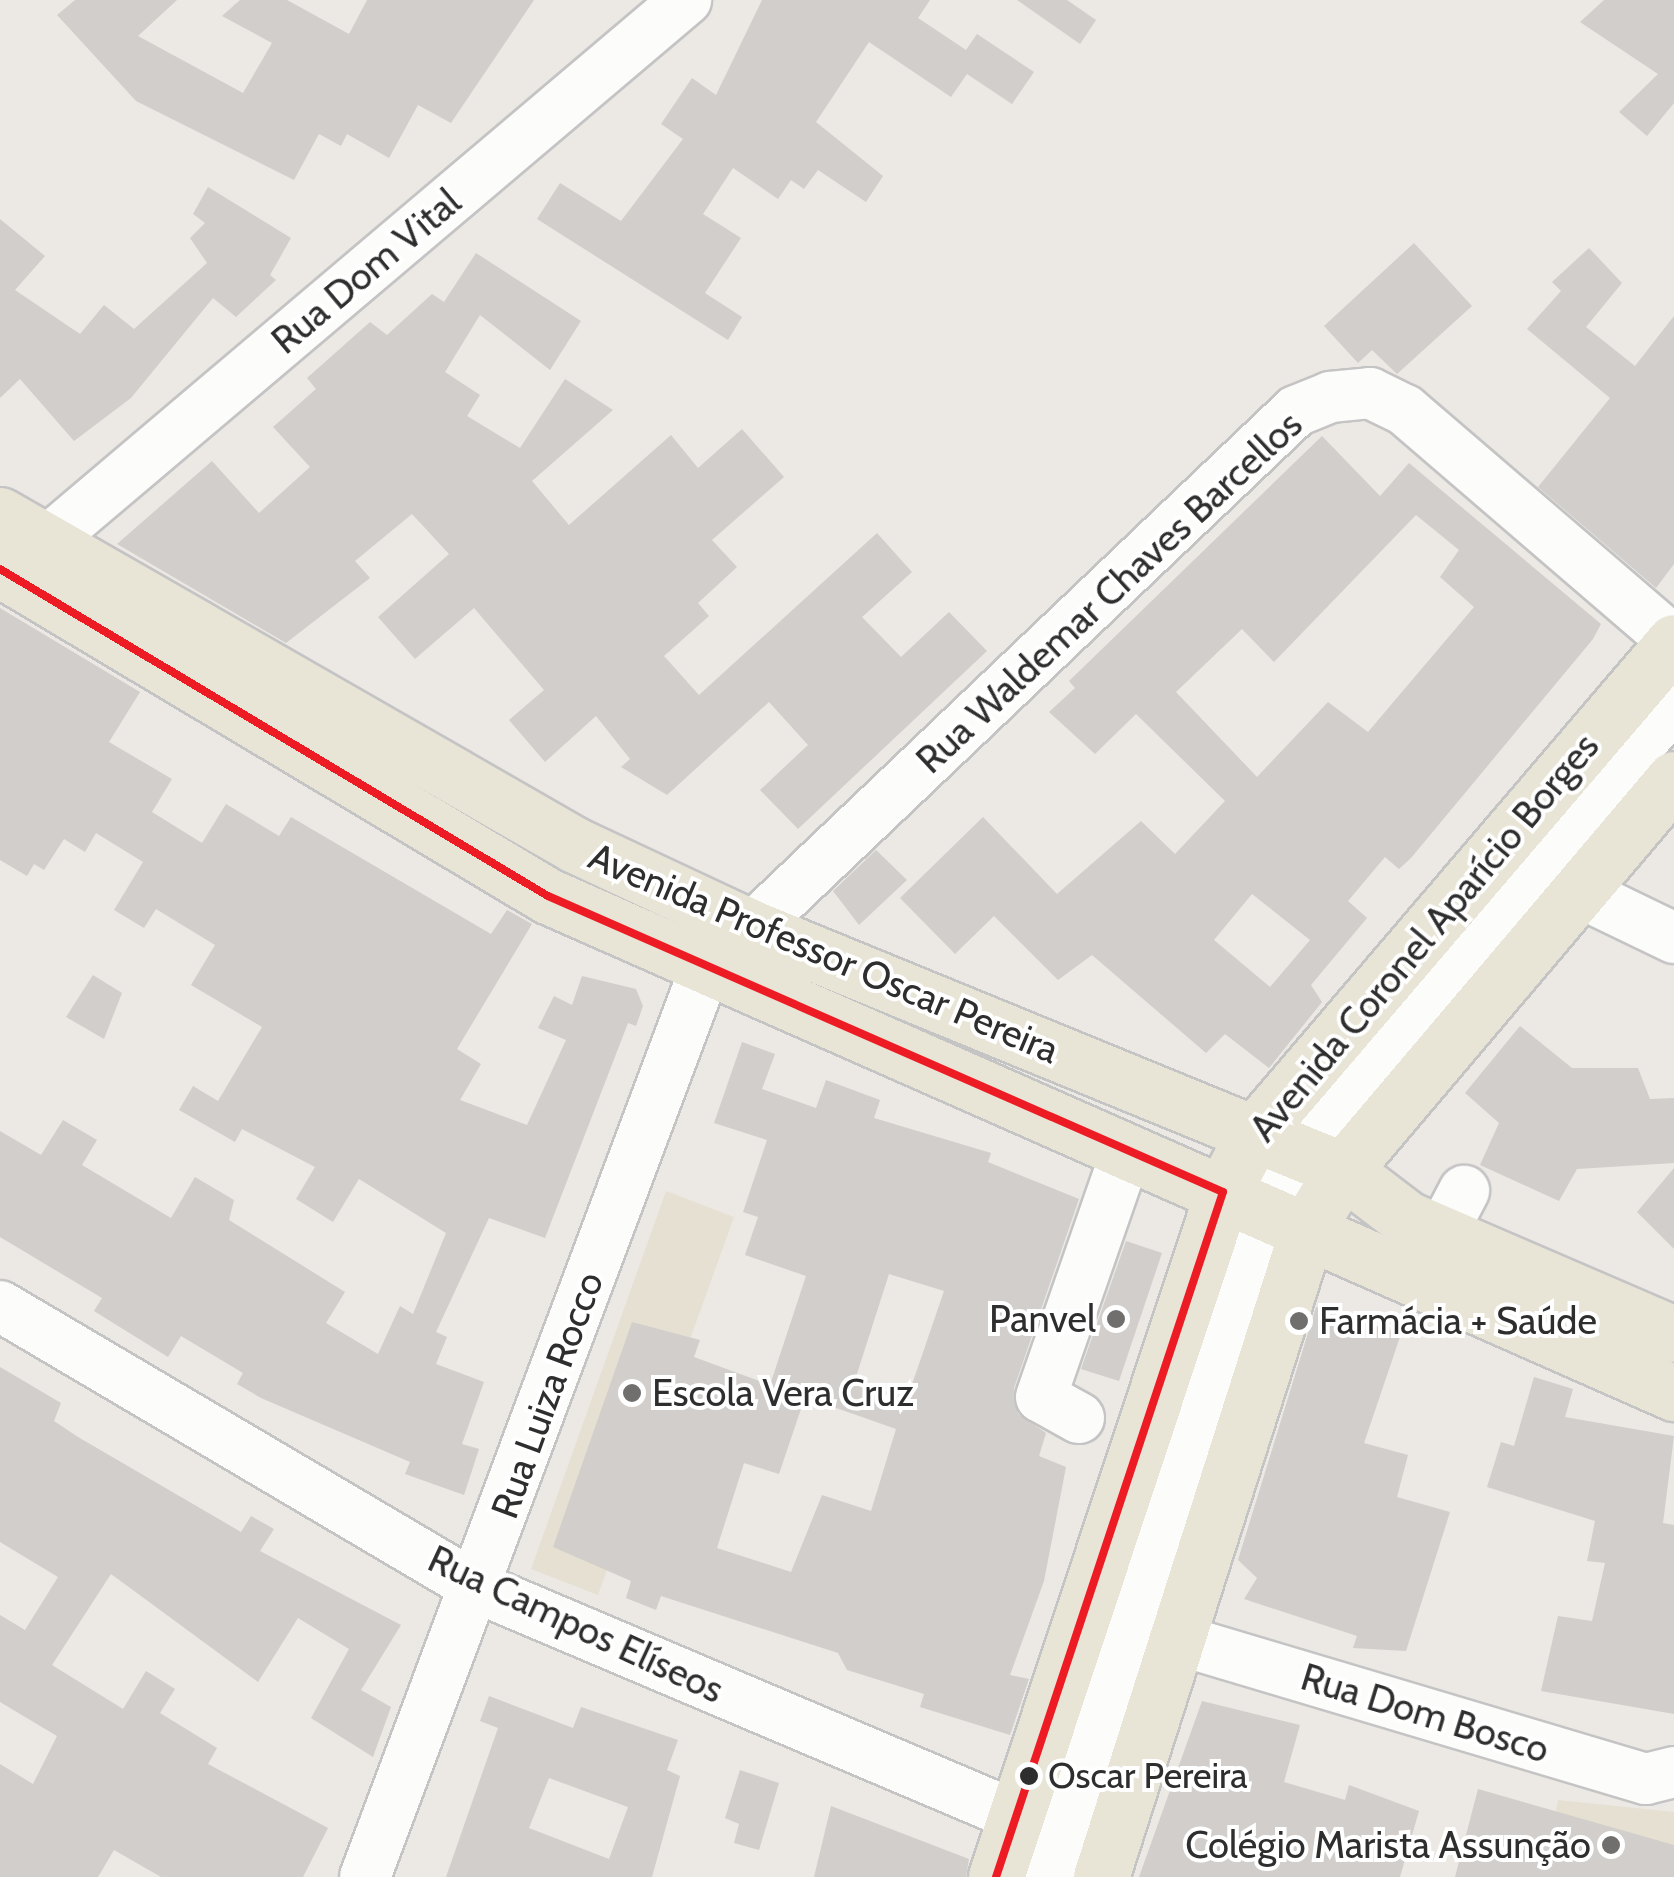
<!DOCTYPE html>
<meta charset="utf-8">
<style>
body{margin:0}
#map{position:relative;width:1674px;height:1877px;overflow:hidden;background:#ece8e4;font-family:Cabin,sans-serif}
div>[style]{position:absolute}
.education>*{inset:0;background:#e6e0d3}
.building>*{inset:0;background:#d1cecb}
.roads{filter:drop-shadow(2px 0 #c5c4c5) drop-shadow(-2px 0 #c5c4c5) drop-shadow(0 2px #c5c4c5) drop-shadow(0 -2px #c5c4c5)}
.minor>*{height:50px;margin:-25px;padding:0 25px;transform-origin:25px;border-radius:25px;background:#fcfcfb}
.major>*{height:55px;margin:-27.5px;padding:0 27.5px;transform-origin:27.5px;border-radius:27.5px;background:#e8e4d6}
.bus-1>*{height:8px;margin:-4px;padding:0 4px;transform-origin:4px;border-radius:4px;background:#ed1c24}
.dots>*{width:28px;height:28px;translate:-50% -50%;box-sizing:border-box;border:5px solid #fff;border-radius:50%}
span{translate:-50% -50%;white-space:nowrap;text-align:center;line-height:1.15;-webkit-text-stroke:8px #fff;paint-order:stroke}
.bus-label{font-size:36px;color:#2e2e2e}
.left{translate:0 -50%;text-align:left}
.street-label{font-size:38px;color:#2e2e2e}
.poi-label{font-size:38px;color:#2e2e2e}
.right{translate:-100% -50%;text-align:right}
</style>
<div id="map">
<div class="education">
<i style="clip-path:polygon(666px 1191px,734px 1217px,598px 1595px,531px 1569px)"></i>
<i style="clip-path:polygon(1558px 1800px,1674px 1812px,1674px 1877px,1542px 1877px)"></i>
</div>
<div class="building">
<i style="clip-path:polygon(75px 0,177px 0,138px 36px,243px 93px,272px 43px,222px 16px,240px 0,287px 0,349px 34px,367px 0,534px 0,451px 123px,418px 105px,389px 158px,347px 134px,341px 146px,319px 134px,294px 180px,136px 101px,57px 15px)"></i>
<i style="clip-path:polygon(762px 0,930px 0,918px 18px,966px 50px,977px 34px,1034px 72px,1012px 104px,967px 74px,951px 97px,869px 42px,816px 122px,883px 176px,866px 202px,818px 170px,804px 189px,791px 180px,778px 199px,733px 168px,703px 214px,741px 238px,705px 293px,742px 317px,728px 340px,537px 219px,560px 183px,621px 221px,683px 139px,661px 124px,692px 78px,716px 95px)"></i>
<i style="clip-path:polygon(1017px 0,1067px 0,1096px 20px,1080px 44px)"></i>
<i style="clip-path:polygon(1604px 0,1674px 0,1674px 103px,1647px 136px,1619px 112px,1658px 74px,1580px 22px)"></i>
<i style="clip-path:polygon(208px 187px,291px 238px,270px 275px,276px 280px,236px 317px,213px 298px,131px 398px,74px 441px,20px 379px,0 398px,0 219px,45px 256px,15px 290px,80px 334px,104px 305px,134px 329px,207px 263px,190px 238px,205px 223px,193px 214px)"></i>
<i style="clip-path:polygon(1414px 243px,1472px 306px,1397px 374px,1372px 350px,1358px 363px,1324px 326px)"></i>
<i style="clip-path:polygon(1589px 248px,1622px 283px,1586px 327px,1635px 366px,1674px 316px,1674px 564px,1656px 588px,1538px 487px,1610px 398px,1527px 329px,1561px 291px,1552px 282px)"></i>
<i style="clip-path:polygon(476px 253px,581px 321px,550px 370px,480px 315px,445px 372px,480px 395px,467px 416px,520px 448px,565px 379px,613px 410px,532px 481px,569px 525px,671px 435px,698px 468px,742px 429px,784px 477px,712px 540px,737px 567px,698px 603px,709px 616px,664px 656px,699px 695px,877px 533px,912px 572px,862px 617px,901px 657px,949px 612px,987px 651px,798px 829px,760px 790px,808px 745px,769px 702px,667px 795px,621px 767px,630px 759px,596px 716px,545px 762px,509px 720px,544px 690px,474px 608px,415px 659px,378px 617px,449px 554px,412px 514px,355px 561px,370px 578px,286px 643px,117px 544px,212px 461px,259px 513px,310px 467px,273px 427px,316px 389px,307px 378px,370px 322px,387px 335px,432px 294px,444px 302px)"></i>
<i style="clip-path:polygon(evenodd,1322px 436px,1380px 496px,1409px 463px,1601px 624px,1593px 639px,1411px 858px,1399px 869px,1385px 857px,1348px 901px,1367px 918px,1311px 985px,1322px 1002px,1269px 1068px,1225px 1034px,1206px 1053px,1092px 955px,1058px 980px,994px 916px,955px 954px,900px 898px,983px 817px,1057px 894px,1141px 821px,1175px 854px,1225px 801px,1136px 714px,1095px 754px,1049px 712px,1075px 688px,1069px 681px,1322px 436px,1416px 515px,1459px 550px,1440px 577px,1474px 607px,1368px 732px,1328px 702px,1257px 777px,1176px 692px,1242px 629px,1274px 662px,1416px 515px,1322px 436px,1252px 894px,1310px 940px,1270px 987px,1214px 940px,1252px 894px)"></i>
<i style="clip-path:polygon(0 608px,140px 692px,109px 742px,172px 779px,152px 812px,202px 843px,226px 804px,279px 836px,291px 817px,491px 934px,507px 910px,532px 924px,457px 1049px,481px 1064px,460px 1100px,527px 1125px,566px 1040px,538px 1028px,554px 996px,572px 1005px,582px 976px,636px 989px,643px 1006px,636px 1026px,628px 1023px,545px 1238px,489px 1218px,436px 1332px,447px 1337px,436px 1364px,484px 1382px,462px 1444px,479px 1449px,464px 1495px,405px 1474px,410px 1462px,261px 1398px,237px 1384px,243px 1373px,181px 1336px,168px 1357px,94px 1311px,102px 1298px,0 1237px,0 1131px,41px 1155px,63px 1120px,97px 1140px,82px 1165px,171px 1218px,195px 1177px,234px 1200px,229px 1220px,345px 1292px,326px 1323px,378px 1354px,400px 1306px,413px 1314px,446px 1233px,359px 1179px,333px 1222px,296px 1199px,315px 1167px,242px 1129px,235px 1142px,179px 1110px,193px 1086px,218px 1101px,262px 1027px,191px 985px,215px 945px,156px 909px,144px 928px,114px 910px,143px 862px,96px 833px,85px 852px,64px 839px,44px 870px,34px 864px,27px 876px,0 860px)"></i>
<i style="clip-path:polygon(876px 850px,907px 880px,859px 925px,833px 891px)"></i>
<i style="clip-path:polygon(93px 975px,122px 993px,104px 1039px,66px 1017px)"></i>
<i style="clip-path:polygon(1520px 1026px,1572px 1068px,1638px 1068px,1650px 1099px,1674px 1098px,1674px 1163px,1577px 1169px,1559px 1201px,1480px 1165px,1499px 1123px,1465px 1093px)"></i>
<i style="clip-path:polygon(evenodd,742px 1042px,775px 1054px,762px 1089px,816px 1108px,826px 1080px,880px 1100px,874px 1118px,991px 1153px,988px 1162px,1079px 1199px,1014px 1388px,1018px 1414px,1046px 1433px,1039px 1456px,1066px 1467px,1044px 1581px,1010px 1675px,1029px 1679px,1010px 1735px,920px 1707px,924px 1694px,847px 1670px,838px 1653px,661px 1596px,656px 1610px,626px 1598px,631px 1581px,553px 1547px,632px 1322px,700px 1340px,694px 1357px,770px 1385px,806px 1276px,745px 1255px,758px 1217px,743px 1212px,767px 1140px,714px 1123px,742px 1042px,889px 1274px,944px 1291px,907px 1399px,855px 1380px,889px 1274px,742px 1042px,805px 1397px,896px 1429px,871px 1511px,822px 1495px,791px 1572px,717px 1548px,744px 1463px,779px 1474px,805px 1397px)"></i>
<i style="clip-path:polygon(1674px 1168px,1674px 1249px,1637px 1212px)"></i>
<i style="clip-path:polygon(1126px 1241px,1162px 1253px,1119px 1381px,1081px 1369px)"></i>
<i style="clip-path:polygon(1316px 1307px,1401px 1334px,1364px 1443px,1408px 1455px,1397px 1497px,1450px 1512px,1406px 1651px,1353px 1648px,1357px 1636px,1244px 1599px,1257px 1578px,1238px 1560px)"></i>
<i style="clip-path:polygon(0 1367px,61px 1403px,54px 1421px,78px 1437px,241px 1532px,251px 1516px,274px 1529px,260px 1551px,401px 1625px,361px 1690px,391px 1707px,373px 1757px,311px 1718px,349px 1649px,298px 1618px,258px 1682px,111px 1574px,52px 1665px,123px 1709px,146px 1671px,175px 1689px,160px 1713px,217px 1748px,208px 1764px,328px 1828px,303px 1877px,161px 1877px,114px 1850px,98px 1877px,0 1877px,0 1764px,33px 1784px,57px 1736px,0 1702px,0 1615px,25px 1630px,58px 1577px,0 1542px)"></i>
<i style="clip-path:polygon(1534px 1377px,1573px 1389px,1565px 1417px,1674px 1436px,1663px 1523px,1674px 1525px,1674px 1714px,1541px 1691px,1558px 1616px,1592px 1621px,1605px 1563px,1587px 1561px,1595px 1521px,1487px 1487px,1501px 1442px,1514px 1446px)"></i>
<i style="clip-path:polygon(evenodd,489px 1696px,573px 1728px,581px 1707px,678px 1740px,667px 1770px,680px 1776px,652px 1877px,446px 1877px,498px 1728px,480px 1721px,489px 1696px,549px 1778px,628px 1807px,609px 1859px,529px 1828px,549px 1778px)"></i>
<i style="clip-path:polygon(1202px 1701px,1300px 1725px,1284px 1782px,1345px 1800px,1349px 1785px,1419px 1811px,1400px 1877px,1139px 1877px)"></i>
<i style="clip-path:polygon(740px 1770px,779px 1783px,759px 1850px,734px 1843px,739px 1824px,725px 1818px)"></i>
<i style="clip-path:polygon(1478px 1789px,1674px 1845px,1674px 1877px,1455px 1877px)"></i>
<i style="clip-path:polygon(831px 1806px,969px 1859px,966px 1877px,814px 1877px)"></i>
</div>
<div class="roads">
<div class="minor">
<i style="left:46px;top:542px;width:839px;rotate:-40.26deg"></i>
<i style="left:1579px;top:892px;width:106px;rotate:25.8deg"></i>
<i style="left:752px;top:928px;width:750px;rotate:-43.54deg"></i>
<i style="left:1296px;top:411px;width:37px;rotate:-22deg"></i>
<i style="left:1330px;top:397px;width:40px;rotate:-5.7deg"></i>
<i style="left:1370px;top:393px;width:39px;rotate:26deg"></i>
<i style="left:1405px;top:410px;width:355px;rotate:40.7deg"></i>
<i style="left:1441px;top:1235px;width:50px;rotate:-62.4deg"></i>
<i style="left:0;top:1306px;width:553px;rotate:30.55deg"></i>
<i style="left:476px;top:1587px;width:584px;rotate:22.97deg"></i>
<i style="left:1079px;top:1418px;width:43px;rotate:-151.1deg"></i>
<i style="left:1041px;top:1397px;width:262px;rotate:-70.8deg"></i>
<i style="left:1176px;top:1639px;width:490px;rotate:16.6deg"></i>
<i style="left:1646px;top:1779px;width:29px;rotate:-14deg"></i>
<i style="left:365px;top:1877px;width:970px;rotate:-69.47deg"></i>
<i style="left:1050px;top:1877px;width:703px;rotate:-72.11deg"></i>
<i style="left:1266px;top:1208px;width:64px;rotate:-60.3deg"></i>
<i style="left:1298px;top:1152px;width:585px;rotate:-49.99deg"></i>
</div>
<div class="major">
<i style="left:0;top:515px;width:663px;rotate:29.85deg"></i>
<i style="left:575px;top:845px;width:195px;rotate:25.1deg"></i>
<i style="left:752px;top:928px;width:639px;rotate:22.27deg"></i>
<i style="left:1343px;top:1170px;width:81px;rotate:37.4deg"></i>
<i style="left:1407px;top:1219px;width:291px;rotate:23.3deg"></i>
<i style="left:0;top:569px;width:638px;rotate:30.83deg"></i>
<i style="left:548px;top:896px;width:1231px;rotate:23.82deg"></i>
<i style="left:996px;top:1877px;width:722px;rotate:-71.67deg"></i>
<i style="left:1223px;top:1192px;width:64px;rotate:-62.2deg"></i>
<i style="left:1253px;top:1135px;width:648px;rotate:-49.5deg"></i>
<i style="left:1101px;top:1877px;width:684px;rotate:-72.31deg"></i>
<i style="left:1309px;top:1225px;width:65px;rotate:-58.3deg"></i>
<i style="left:1343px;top:1170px;width:512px;rotate:-49.75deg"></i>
</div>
</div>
<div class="bus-1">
<i style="left:0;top:569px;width:638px;rotate:30.83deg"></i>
<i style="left:548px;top:896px;width:737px;rotate:23.68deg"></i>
<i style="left:1223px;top:1192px;width:722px;rotate:108.33deg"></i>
</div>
<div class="dots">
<i style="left:1116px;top:1319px;background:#706f6e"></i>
<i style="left:1299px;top:1321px;background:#706f6e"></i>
<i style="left:632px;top:1393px;background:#706f6e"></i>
<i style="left:1029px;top:1776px;background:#2e2e2e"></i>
<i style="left:1611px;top:1845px;background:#706f6e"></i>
</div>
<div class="bus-label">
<span class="left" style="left:1048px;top:1776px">Oscar Pereira</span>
</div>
<div class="street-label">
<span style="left:366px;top:271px;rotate:-40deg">Rua Dom Vital</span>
<span style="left:1109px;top:592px;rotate:-43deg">Rua Waldemar Chaves Barcellos</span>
<span style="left:1424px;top:937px;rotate:-50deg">Avenida Coronel Aparício Borges</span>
<span style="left:824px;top:953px;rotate:23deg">Avenida Professor Oscar Pereira</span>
<span style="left:547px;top:1395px;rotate:-70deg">Rua Luiza Rocco</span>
<span style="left:576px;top:1624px;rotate:25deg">Rua Campos Elíseos</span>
<span style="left:1425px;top:1713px;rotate:17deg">Rua Dom Bosco</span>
</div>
<div class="poi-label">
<span class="right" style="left:1096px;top:1319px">Panvel</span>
<span class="left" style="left:1319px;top:1321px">Farmácia + Saúde</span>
<span class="left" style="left:652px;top:1393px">Escola Vera Cruz</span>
<span class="right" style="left:1591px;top:1845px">Colégio Marista Assunção</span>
</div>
</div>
